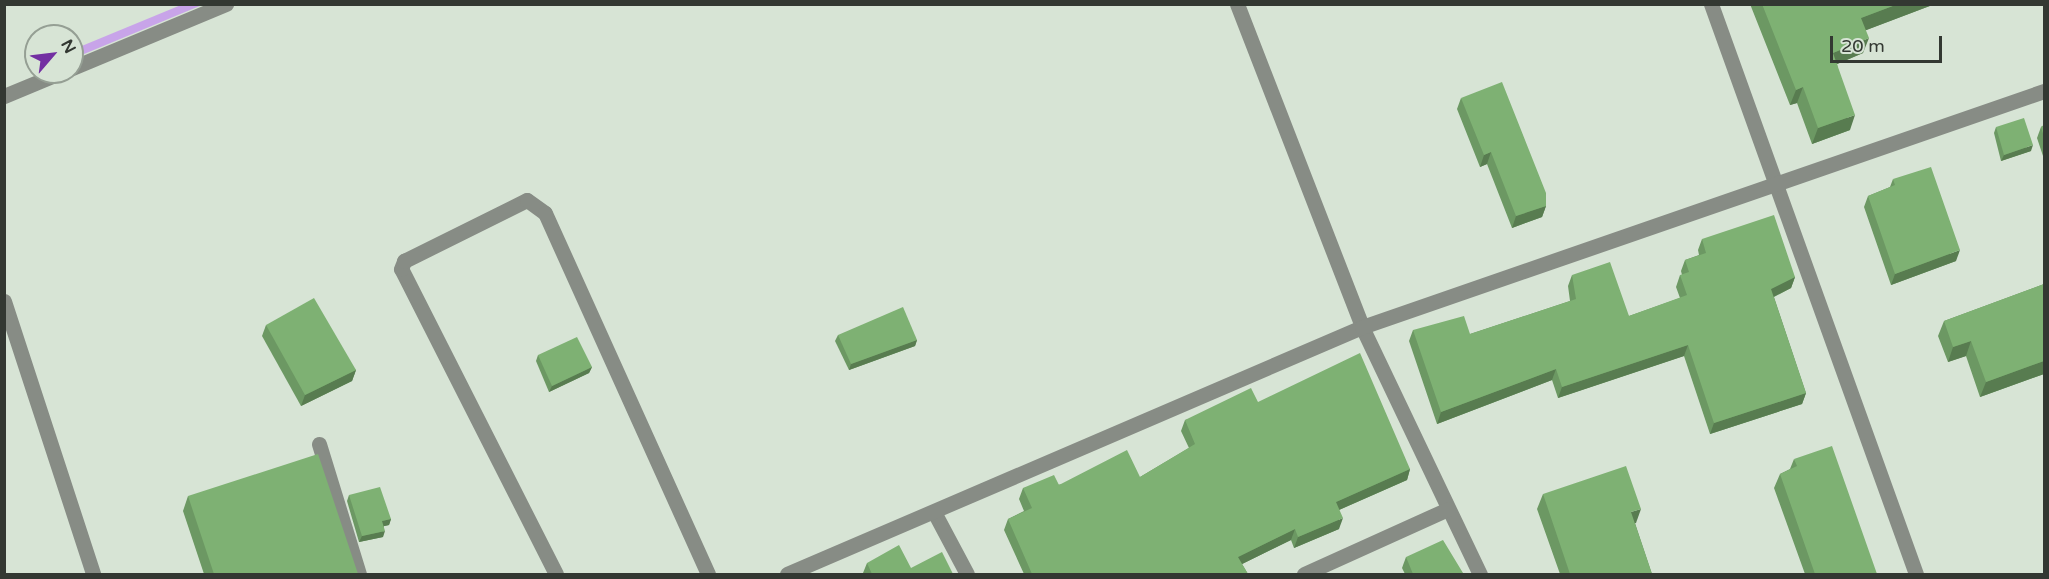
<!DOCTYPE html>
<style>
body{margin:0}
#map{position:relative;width:2049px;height:579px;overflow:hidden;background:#d7e4d5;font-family:"Varela Round",sans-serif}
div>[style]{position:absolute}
.water>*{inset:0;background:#c8a4e9}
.minor>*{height:15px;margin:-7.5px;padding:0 7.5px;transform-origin:7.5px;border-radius:7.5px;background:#878c85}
.wall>*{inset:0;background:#6c9863}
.shaded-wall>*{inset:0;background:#587c50}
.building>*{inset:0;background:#7eb173}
span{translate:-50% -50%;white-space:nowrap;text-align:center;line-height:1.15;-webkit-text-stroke:4.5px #d7e4d5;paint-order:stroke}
.frame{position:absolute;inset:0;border:6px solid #333832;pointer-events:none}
.north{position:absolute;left:24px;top:24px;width:60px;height:60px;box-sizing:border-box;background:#d7e4d5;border:2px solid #959f94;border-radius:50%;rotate:62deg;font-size:16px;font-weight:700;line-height:24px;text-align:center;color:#333832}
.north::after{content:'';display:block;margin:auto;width:21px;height:27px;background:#732fa2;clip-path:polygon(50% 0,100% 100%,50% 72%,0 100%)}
.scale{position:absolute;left:1830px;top:36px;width:112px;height:27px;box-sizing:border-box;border:3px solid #333832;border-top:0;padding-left:8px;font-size:18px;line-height:21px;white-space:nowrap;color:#333832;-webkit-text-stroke:4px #d7e4d5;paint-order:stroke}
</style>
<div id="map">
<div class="water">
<i style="clip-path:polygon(181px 5px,202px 5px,72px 59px,72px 50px)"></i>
</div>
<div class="minor">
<i style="left:1237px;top:4px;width:346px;rotate:68.8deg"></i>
<i style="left:1362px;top:327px;width:274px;rotate:64.5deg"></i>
<i style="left:1711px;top:4px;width:606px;rotate:70.22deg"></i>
<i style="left:72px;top:68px;width:167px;rotate:-22.6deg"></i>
<i style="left:4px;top:96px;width:63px;rotate:-22.5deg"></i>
<i style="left:4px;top:301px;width:287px;rotate:71.9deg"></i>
<i style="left:319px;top:444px;width:136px;rotate:72.9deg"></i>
<i style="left:934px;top:512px;width:70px;rotate:62deg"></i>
<i style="left:556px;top:574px;width:342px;rotate:-116.9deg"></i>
<i style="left:401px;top:269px;width:9px;rotate:-69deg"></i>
<i style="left:404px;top:261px;width:137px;rotate:-26.4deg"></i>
<i style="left:527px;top:200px;width:22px;rotate:36deg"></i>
<i style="left:545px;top:213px;width:396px;rotate:65.7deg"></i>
<i style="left:787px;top:574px;width:626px;rotate:-23.25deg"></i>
<i style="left:1362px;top:327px;width:722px;rotate:-19.09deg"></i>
<i style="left:1304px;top:574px;width:158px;rotate:-24.3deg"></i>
</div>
<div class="wall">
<i style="clip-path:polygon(1750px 4px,1935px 4px,1866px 30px,1863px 53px,1837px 64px,1850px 130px,1812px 144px,1797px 103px,1790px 105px)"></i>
<i style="clip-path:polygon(1461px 98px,1546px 206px,1542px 217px,1512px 228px,1487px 164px,1480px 167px,1457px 109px)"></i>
<i style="clip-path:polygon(2044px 125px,2044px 159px,2037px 138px,2041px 127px)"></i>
<i style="clip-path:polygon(1996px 127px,2031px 151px,2001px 161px,1994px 133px)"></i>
<i style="clip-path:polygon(1893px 179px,1956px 261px,1891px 285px,1864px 207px,1868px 196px,1890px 187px)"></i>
<i style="clip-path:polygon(1702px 239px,1795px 277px,1791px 288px,1774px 297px,1806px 393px,1802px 404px,1710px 434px,1684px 356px,1558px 398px,1552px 380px,1437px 424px,1409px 341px,1413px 330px,1470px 334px,1570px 301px,1568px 286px,1572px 275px,1629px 316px,1680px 298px,1676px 287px,1680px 275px,1682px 275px,1681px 271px,1685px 260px,1699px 255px,1698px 250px)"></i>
<i style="clip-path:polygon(2044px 284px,2044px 374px,1980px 397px,1966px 356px,1948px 362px,1938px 336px,1944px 321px)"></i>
<i style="clip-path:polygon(266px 325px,356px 370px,352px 381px,301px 406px,262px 336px)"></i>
<i style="clip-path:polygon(838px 335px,917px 340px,915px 346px,849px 370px,835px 341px)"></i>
<i style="clip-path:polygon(538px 355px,592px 367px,589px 373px,549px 392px,536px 361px)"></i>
<i style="clip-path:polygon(1258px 402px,1410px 469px,1407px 480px,1339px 510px,1339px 529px,1294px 548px,1291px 540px,1242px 564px,1248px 574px,1024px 574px,1004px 530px,1008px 519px,1024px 511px,1019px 499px,1023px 488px,1140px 477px,1189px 448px,1181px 431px,1185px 420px)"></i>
<i style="clip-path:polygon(1794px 459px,1877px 574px,1805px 574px,1774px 488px,1780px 474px,1790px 469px)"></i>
<i style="clip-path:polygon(1543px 494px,1636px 523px,1635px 523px,1652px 574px,1560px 574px,1537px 509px)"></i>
<i style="clip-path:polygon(349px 495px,391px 519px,389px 525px,384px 526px,383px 537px,359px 542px,347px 501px)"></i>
<i style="clip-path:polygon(188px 496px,358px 574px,204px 574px,183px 511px)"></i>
<i style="clip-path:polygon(1406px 557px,1463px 573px,1463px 574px,1405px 574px,1402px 568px)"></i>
<i style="clip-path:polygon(867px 563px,911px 568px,953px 574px,864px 574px,863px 573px)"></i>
</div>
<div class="shaded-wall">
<i style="clip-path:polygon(1898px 4px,1935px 4px,1856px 34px,1861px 18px)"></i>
<i style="clip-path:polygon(1869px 38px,1863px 53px,1828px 68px,1833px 53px)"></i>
<i style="clip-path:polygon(1803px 87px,1797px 103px,1790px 105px,1796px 90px)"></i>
<i style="clip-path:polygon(1855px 115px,1850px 130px,1812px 144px,1818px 128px)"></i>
<i style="clip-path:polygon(2033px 145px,2031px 151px,2001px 161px,2004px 155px)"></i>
<i style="clip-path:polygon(1491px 152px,1487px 164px,1480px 167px,1484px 155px)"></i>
<i style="clip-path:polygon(1546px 206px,1542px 217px,1512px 228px,1516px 216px)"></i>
<i style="clip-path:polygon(1960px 250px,1956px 261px,1891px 285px,1895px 274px)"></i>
<i style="clip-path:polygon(1795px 277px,1791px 288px,1767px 300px,1771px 289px)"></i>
<i style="clip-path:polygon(917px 340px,915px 346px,849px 370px,851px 364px)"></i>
<i style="clip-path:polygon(1971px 341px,1966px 356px,1948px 362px,1953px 347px)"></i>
<i style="clip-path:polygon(1688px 345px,1684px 356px,1558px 398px,1562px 387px)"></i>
<i style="clip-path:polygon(2044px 361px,2044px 374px,1980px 397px,1986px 382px)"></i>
<i style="clip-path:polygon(592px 367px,589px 373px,549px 392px,552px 386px)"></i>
<i style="clip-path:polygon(1556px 369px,1552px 380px,1437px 424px,1441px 412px)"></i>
<i style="clip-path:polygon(356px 370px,352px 381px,301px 406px,305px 395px)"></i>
<i style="clip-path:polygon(1806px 393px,1802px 404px,1710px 434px,1714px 423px)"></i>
<i style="clip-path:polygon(1410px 469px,1407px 480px,1332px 513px,1336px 502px)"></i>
<i style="clip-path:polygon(1641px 509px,1636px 523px,1625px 526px,1631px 512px)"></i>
<i style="clip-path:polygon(1343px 518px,1339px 529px,1294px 548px,1298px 537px)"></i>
<i style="clip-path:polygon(391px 519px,389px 525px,380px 527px,382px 521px)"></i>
<i style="clip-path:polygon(1295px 529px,1291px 540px,1234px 568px,1238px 557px)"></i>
<i style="clip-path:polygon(385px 531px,383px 537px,359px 542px,362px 536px)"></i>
</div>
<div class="building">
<i style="clip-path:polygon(1762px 4px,1898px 4px,1861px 18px,1869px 38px,1833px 53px,1855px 115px,1818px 128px,1803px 87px,1796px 90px)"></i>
<i style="clip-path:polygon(1502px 82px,1546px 193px,1546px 206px,1516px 216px,1491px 152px,1484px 155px,1461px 98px)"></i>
<i style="clip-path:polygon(2024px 118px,2033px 145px,2004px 155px,1996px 127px)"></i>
<i style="clip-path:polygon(2044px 125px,2044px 137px,2041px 127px)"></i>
<i style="clip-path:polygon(1931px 167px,1960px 250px,1895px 274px,1868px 196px,1895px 185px,1893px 179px)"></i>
<i style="clip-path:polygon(1774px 215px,1795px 277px,1771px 289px,1806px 393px,1714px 423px,1688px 345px,1562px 387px,1556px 369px,1441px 412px,1413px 330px,1464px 316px,1470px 334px,1576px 299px,1572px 275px,1610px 262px,1629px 316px,1687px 295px,1680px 275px,1689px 272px,1685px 260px,1706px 253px,1702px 239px)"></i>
<i style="clip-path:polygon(2044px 284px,2044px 361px,1986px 382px,1971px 341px,1953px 347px,1944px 321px)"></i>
<i style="clip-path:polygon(314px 298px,356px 370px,305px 395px,266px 325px)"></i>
<i style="clip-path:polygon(903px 307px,917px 340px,851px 364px,838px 335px)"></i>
<i style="clip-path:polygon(577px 337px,592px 367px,552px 386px,538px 355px)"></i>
<i style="clip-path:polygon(1360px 353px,1410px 469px,1336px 502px,1343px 518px,1298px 537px,1295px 529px,1238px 557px,1248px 574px,1032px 574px,1008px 519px,1032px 508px,1023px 488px,1054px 475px,1059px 485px,1127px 450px,1140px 477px,1195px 444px,1185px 420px,1251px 388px,1258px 402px)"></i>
<i style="clip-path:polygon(1832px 446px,1877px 574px,1815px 574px,1780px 474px,1797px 466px,1794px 459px)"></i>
<i style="clip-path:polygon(318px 454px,358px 574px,214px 574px,188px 496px)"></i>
<i style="clip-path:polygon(1626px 466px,1641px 509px,1631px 512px,1652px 574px,1570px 574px,1543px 494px)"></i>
<i style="clip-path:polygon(380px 487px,391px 519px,382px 521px,385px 531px,362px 536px,349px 495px)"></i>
<i style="clip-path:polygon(1443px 540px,1463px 573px,1460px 574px,1411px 574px,1413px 574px,1406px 557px)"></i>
<i style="clip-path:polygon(899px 545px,911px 568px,942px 552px,953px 574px,872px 574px,867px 563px)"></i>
</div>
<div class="frame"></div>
<div class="north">N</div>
<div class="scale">20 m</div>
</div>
